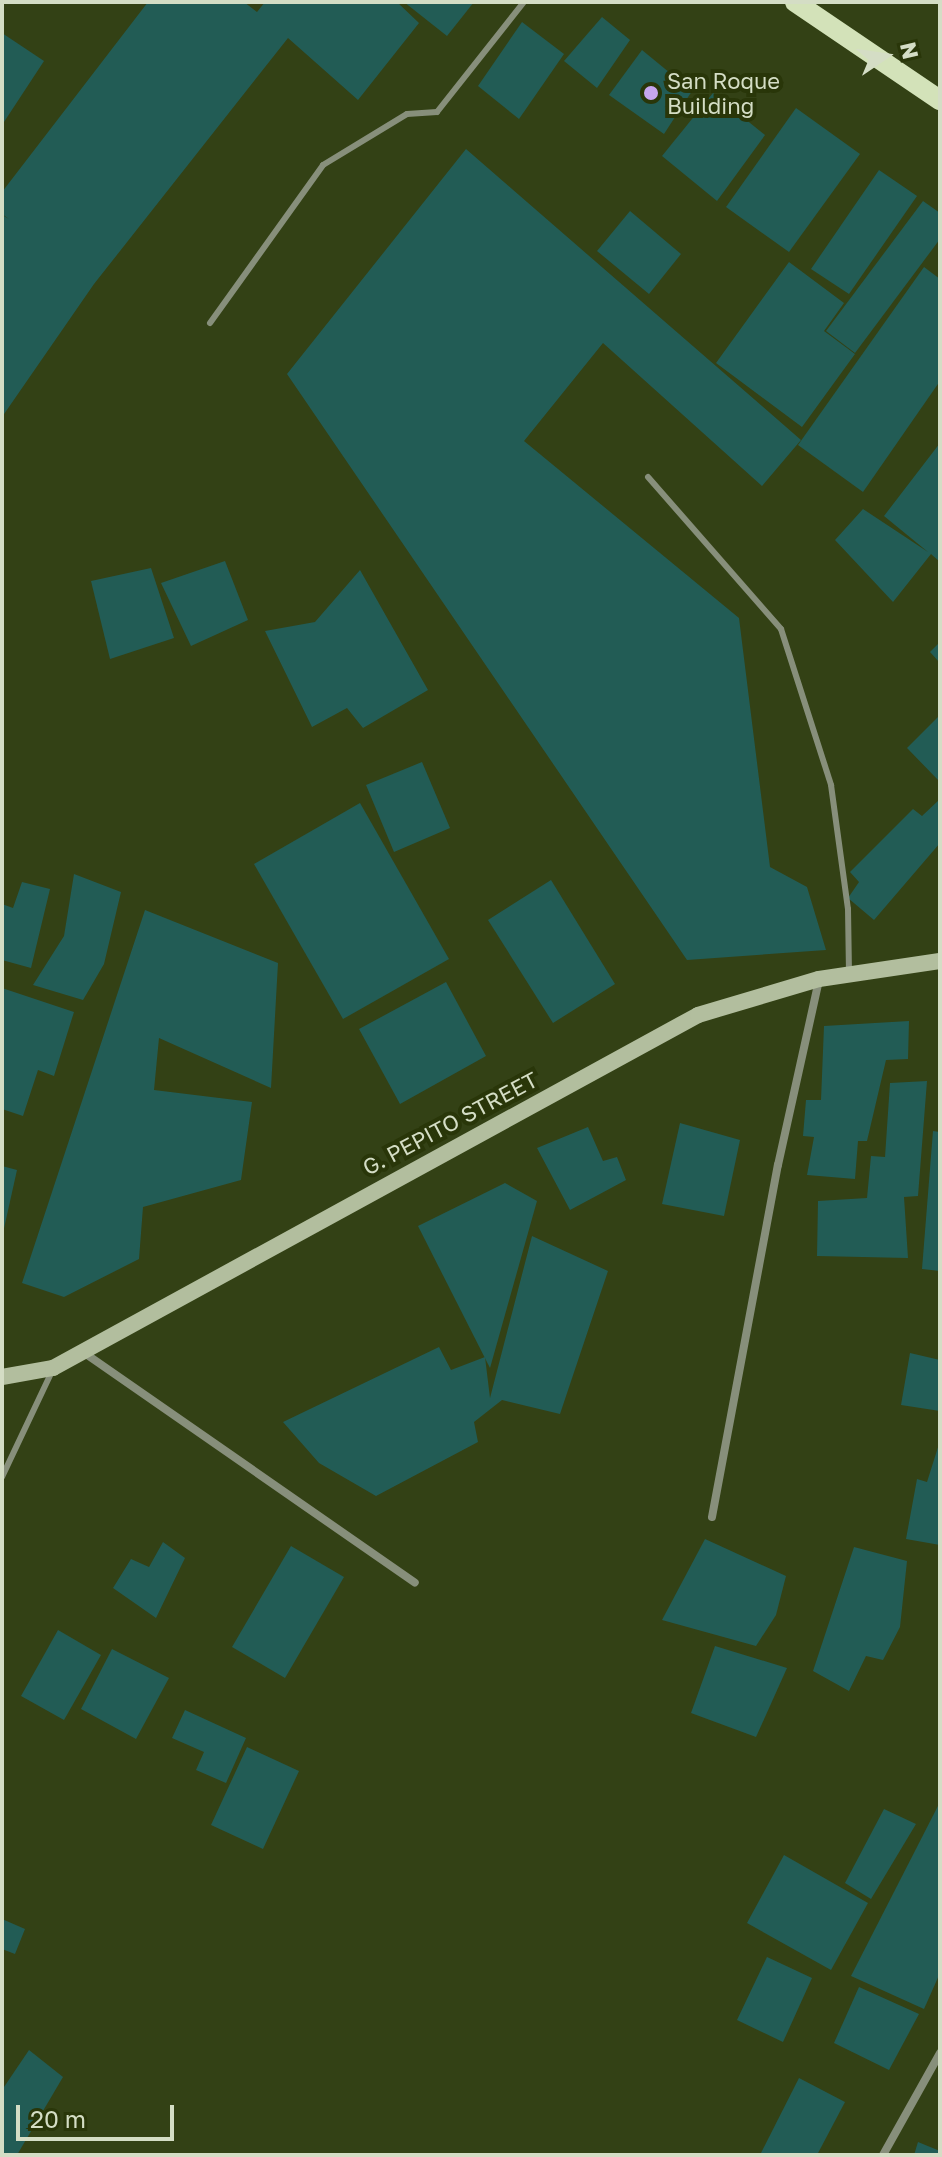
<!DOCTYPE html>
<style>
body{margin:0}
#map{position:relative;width:942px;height:2157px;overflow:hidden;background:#334115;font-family:"Golos Text",sans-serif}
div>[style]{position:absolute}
.building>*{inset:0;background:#225c55}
.lane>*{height:6px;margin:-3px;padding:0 3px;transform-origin:3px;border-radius:3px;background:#878f7b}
.street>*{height:8px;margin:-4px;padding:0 4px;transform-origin:4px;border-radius:4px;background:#878f7b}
.secondary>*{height:16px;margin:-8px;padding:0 8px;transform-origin:8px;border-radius:8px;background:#b2be9e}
.primary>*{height:20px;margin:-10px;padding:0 10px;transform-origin:10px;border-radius:10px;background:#d3e2b9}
.dots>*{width:22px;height:22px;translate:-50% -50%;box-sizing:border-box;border:4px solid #293609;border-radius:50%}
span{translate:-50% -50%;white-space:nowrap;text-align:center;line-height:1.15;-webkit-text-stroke:8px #293609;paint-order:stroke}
.poi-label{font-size:22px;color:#d4ddc5}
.left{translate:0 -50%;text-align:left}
.street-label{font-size:22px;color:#d4ddc5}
.frame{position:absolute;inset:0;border:4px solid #d4ddc5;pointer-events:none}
.north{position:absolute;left:846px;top:16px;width:80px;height:80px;-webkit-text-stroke:6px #293609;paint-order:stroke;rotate:77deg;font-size:22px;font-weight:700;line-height:32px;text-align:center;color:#d4ddc5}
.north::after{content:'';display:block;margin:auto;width:28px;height:36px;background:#d4ddc5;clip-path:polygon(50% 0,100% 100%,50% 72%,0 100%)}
.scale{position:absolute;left:16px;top:2105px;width:158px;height:36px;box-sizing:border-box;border:4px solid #d4ddc5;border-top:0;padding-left:10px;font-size:24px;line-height:28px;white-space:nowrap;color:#d4ddc5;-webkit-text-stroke:6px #293609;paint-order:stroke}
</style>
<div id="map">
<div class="building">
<i style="clip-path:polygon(148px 2px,244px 2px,257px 12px,265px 2px,397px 2px,419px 23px,358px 100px,288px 38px,94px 284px,2px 417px,2px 215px,9px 219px,2px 214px,2px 192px)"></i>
<i style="clip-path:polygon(404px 2px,474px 2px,447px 36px)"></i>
<i style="clip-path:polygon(602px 17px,630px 40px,597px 88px,564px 61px)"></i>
<i style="clip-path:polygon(522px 22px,564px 54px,519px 119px,478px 86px)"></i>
<i style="clip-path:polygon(2px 33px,44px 61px,2px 125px)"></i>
<i style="clip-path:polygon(642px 50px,692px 91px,664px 134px,609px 95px)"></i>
<i style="clip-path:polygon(713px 93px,765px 135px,717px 201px,662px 156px)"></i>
<i style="clip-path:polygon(796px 108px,860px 154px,789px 252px,726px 207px)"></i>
<i style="clip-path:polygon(466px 149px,801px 440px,762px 486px,603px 343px,524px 441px,739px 618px,770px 867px,807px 887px,826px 950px,687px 960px,287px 374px)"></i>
<i style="clip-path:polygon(879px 170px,917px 196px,849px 294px,811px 269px)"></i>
<i style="clip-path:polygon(923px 201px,940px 213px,940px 239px,855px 353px,826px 331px)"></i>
<i style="clip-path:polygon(630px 211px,681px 254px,649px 294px,597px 251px)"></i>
<i style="clip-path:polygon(789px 262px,844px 303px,824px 331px,855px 354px,802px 427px,716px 363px)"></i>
<i style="clip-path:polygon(924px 267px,940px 279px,940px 381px,863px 492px,798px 445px)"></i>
<i style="clip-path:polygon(940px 443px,940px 562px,931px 554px,893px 602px,835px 540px,863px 509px,928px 552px,884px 516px)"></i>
<i style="clip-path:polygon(225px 561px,248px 620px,191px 646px,161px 583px)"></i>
<i style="clip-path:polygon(151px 568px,174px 638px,110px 659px,91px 581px)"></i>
<i style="clip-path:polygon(360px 570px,428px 690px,363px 728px,347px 708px,312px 727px,265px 631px,315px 622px)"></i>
<i style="clip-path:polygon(940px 642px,940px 663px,930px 652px)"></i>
<i style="clip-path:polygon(940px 715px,940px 782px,907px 748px)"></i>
<i style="clip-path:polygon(422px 762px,450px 828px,394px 852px,366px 785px)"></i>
<i style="clip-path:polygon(940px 799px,940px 843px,874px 920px,848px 898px,859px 882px,850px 872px,913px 809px,922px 816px)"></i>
<i style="clip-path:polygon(360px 803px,449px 959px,343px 1019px,254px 864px)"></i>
<i style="clip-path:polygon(74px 874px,121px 892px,104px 964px,83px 1000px,33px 985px,64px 936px)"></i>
<i style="clip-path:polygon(551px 880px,615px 984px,553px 1023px,488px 920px)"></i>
<i style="clip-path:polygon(22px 882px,50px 889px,31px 968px,2px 960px,2px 904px,13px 908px)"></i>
<i style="clip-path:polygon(145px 910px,278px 963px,271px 1088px,159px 1038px,154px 1090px,252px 1102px,241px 1180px,143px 1207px,139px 1259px,64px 1297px,22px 1283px)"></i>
<i style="clip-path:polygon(446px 982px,486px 1056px,400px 1104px,359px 1029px)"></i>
<i style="clip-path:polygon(2px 988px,74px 1012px,54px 1076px,38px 1070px,23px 1116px,2px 1109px)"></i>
<i style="clip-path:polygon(909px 1021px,908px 1059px,886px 1060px,867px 1141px,858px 1141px,855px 1179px,807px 1175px,814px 1137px,803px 1136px,806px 1100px,821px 1100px,824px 1026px)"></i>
<i style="clip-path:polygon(927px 1081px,918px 1196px,904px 1197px,908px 1258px,817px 1256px,818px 1201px,867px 1198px,871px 1156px,885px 1157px,890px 1083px)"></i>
<i style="clip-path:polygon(680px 1123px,740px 1140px,724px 1216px,662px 1204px)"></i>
<i style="clip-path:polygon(588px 1127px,603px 1161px,617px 1157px,626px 1180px,570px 1210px,537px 1148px)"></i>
<i style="clip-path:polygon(933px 1131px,940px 1132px,940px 1271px,922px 1269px)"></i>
<i style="clip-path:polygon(2px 1166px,17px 1170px,3px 1233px,2px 1233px)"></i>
<i style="clip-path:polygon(505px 1183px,537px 1201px,490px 1368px,418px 1226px)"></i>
<i style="clip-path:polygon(532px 1236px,608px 1271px,560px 1414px,502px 1400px,474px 1422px,478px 1442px,376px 1496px,319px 1463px,283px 1422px,439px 1347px,451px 1370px,485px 1357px,490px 1398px)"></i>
<i style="clip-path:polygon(910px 1353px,940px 1360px,940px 1411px,901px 1405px)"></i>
<i style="clip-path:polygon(939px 1444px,940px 1444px,940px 1545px,906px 1539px,917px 1479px,927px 1482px)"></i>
<i style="clip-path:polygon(705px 1539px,786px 1576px,776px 1615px,756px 1646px,662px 1620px)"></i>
<i style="clip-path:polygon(163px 1542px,185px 1558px,156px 1618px,113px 1588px,131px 1559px,149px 1567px)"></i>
<i style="clip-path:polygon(291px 1546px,344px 1577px,285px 1678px,232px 1647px)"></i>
<i style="clip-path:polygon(854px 1547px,907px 1561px,900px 1627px,883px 1660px,866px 1656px,849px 1691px,813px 1671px)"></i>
<i style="clip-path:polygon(58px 1630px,101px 1655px,64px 1720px,21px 1696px)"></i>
<i style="clip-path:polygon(715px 1646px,787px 1668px,756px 1737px,691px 1713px)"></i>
<i style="clip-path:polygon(112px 1649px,169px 1678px,136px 1739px,81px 1709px)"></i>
<i style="clip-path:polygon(185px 1710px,246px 1738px,226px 1783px,196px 1770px,204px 1752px,172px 1738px)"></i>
<i style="clip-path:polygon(247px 1747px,299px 1771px,263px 1849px,211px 1825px)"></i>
<i style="clip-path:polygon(940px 1802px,940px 1973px,924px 2009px,851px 1976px)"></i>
<i style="clip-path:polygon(884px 1809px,916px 1824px,871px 1899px,845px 1883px)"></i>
<i style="clip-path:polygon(784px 1855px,868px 1903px,831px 1970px,747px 1923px)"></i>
<i style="clip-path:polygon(2px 1919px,25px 1929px,15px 1954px,2px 1949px)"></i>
<i style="clip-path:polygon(767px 1957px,812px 1978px,783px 2042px,737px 2020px)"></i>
<i style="clip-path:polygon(859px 1987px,919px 2014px,889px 2070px,834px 2043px)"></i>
<i style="clip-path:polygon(29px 2050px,63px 2077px,17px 2155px,2px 2155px,2px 2090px)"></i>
<i style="clip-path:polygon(799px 2078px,845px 2102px,817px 2155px,760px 2155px)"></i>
<i style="clip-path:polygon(918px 2142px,940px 2151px,940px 2155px,914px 2155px)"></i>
</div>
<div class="lane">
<i style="left:210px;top:323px;width:194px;rotate:-54.4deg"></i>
<i style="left:323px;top:165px;width:98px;rotate:-31.3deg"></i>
<i style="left:407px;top:114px;width:30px;rotate:-4deg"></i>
<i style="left:437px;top:112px;width:140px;rotate:-51.7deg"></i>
<i style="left:648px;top:477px;width:202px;rotate:48.8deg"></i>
<i style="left:781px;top:629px;width:164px;rotate:72.2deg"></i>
<i style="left:831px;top:785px;width:125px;rotate:82.2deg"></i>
<i style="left:848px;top:909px;width:65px;rotate:89.1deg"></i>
<i style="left:2px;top:1477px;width:117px;rotate:-64.7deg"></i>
</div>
<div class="street">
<i style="left:83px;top:1352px;width:404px;rotate:34.8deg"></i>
<i style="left:712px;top:1517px;width:358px;rotate:-79.4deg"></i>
<i style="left:778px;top:1165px;width:189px;rotate:-77.5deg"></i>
<i style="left:883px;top:2155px;width:117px;rotate:-60.8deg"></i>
</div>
<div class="secondary">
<i style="left:2px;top:1377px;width:52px;rotate:-10deg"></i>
<i style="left:53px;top:1368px;width:735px;rotate:-28.69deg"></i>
<i style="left:698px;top:1015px;width:126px;rotate:-16.6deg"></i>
<i style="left:819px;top:979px;width:122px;rotate:-8.5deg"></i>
</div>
<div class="primary">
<i style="left:795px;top:2px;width:175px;rotate:34.1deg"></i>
</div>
<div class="dots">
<i style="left:651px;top:93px;background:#c7a6ef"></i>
</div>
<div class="poi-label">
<span class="left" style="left:667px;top:93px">San Roque<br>Building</span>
</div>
<div class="street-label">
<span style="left:450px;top:1123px;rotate:-28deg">G. PEPITO STREET</span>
</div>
<div class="frame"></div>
<div class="north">N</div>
<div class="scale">20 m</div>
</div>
